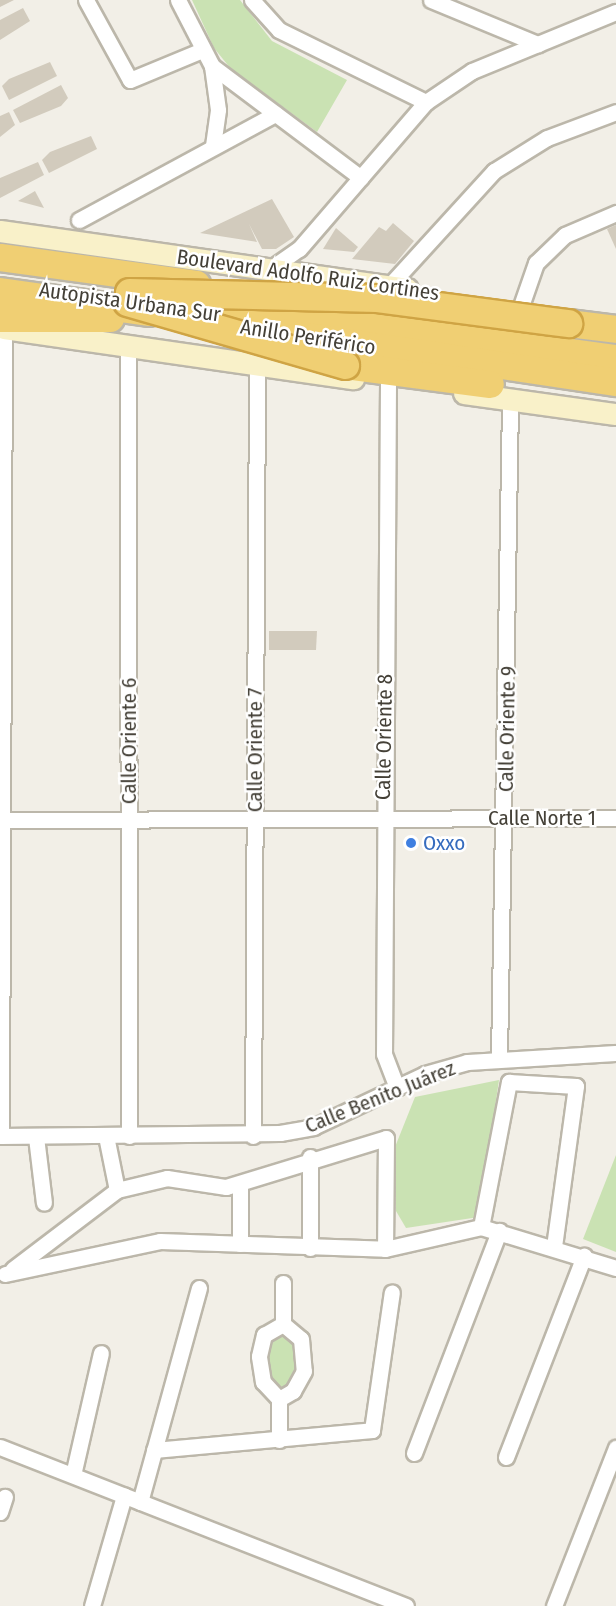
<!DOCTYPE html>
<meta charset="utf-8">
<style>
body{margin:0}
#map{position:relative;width:616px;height:1606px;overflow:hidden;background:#f2efe7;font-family:"Fira Sans Condensed",sans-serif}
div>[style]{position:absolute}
.green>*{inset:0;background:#cae2b3}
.building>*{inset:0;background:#d2cbbd}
.roads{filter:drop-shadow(2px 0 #bcb7aa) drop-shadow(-2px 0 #bcb7aa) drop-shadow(0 2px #bcb7aa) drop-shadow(0 -2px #bcb7aa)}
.street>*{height:15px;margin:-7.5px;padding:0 7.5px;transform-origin:7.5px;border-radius:7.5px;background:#fff}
.secondary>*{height:21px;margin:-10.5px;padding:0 10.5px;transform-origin:10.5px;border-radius:10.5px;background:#f9f1c9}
.highway>*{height:27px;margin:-13.5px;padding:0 13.5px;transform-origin:13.5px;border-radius:13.5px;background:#f0cf73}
.bridges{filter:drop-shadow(2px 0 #cfa444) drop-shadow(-2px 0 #cfa444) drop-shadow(0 2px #cfa444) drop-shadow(0 -2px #cfa444)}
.highway-bridge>*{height:27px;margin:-13.5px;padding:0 13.5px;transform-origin:13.5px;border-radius:13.5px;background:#f0cf73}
.dots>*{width:16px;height:16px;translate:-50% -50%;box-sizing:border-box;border:3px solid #fff;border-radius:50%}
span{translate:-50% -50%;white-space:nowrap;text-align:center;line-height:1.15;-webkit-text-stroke:5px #fff;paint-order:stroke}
.street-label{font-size:21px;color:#444037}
.shop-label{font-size:21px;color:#366cbe}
.left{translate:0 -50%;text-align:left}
</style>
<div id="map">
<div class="green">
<i style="clip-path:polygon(192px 0,240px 0,272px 41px,347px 80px,317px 132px,231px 69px,214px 48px)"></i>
<i style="clip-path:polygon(499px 1080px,479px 1217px,406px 1228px,396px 1211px,395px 1147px,415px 1097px)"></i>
<i style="clip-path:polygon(616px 1155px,616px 1252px,583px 1239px)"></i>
<i style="clip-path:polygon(279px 1329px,292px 1338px,299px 1361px,288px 1387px,278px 1390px,264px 1372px,266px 1341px)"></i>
</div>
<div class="building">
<i style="clip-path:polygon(0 0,14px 0,0 7px)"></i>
<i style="clip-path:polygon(23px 8px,30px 21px,0 40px,0 20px)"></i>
<i style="clip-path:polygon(50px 62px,57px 76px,9px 100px,2px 86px,9px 79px)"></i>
<i style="clip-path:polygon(61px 85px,68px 98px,61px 106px,20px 123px,13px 110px)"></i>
<i style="clip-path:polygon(9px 112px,15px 125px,0 137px,0 116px)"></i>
<i style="clip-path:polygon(91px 136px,97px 149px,49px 173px,42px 160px,50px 152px)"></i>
<i style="clip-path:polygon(38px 162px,44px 175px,0 198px,0 178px)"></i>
<i style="clip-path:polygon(35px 191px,44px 208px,18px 201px)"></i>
<i style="clip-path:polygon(272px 199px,294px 237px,276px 249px,262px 249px,249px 224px,257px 242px,200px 233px)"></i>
<i style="clip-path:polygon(393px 223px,414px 241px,395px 264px,352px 259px,379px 227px,386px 231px)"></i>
<i style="clip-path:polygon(616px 225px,616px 249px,607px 229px)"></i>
<i style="clip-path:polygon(336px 228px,358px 247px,354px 252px,323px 249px)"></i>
<i style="clip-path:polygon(269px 631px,317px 631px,316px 650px,269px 650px)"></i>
</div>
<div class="roads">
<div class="street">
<i style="left:86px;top:0;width:91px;rotate:61.2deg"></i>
<i style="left:130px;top:80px;width:76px;rotate:-22.5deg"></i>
<i style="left:178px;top:0;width:74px;rotate:62.7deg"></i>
<i style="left:212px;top:66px;width:186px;rotate:36.9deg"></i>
<i style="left:252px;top:0;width:40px;rotate:48deg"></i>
<i style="left:279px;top:30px;width:164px;rotate:26.1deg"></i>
<i style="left:431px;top:0;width:116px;rotate:22.4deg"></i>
<i style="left:212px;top:66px;width:44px;rotate:82.2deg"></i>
<i style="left:218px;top:110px;width:37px;rotate:98deg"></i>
<i style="left:79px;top:220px;width:223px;rotate:-28.4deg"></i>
<i style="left:270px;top:269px;width:35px;rotate:-35deg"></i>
<i style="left:299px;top:249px;width:194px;rotate:-49.2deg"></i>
<i style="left:426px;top:102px;width:55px;rotate:-34deg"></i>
<i style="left:472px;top:71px;width:156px;rotate:-22.3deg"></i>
<i style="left:389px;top:286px;width:156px;rotate:-47.6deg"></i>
<i style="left:494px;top:171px;width:62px;rotate:-31.9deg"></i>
<i style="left:547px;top:138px;width:74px;rotate:-20.6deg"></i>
<i style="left:521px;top:306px;width:46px;rotate:-70.8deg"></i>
<i style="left:536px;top:263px;width:40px;rotate:-44deg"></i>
<i style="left:565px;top:235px;width:56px;rotate:-23.3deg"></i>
<i style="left:128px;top:345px;width:791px;rotate:89.93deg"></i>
<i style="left:388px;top:383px;width:671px;rotate:90.34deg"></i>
<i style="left:384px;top:1054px;width:36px;rotate:69deg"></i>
<i style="left:0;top:820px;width:616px;rotate:-0.19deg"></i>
<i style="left:499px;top:1059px;width:659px;rotate:-89.04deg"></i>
<i style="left:0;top:1136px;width:280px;rotate:-0.6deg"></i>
<i style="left:280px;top:1133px;width:34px;rotate:-10deg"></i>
<i style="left:313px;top:1127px;width:124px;rotate:-25.3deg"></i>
<i style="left:425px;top:1074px;width:44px;rotate:-15.9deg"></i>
<i style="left:467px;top:1062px;width:149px;rotate:-3.5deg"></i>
<i style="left:1px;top:1136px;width:808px;rotate:-89.79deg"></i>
<i style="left:106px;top:1136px;width:55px;rotate:78.5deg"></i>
<i style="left:253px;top:1136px;width:772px;rotate:-89.7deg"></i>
<i style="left:36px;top:1137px;width:66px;rotate:83.1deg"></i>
<i style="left:240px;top:1184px;width:60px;rotate:90deg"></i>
<i style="left:481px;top:1227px;width:148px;rotate:-79.1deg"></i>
<i style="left:509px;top:1082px;width:67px;rotate:3.4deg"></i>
<i style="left:576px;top:1086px;width:162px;rotate:97.8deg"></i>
<i style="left:310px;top:1248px;width:91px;rotate:-90deg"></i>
<i style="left:13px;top:1269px;width:131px;rotate:-37.2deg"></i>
<i style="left:117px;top:1190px;width:51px;rotate:-13.5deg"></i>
<i style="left:167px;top:1178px;width:60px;rotate:8.7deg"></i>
<i style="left:226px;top:1187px;width:167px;rotate:-17deg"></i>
<i style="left:386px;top:1138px;width:111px;rotate:90.5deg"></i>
<i style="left:5px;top:1274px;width:158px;rotate:-12deg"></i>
<i style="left:160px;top:1241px;width:225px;rotate:2deg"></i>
<i style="left:385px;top:1249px;width:98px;rotate:-12.9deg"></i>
<i style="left:481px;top:1227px;width:141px;rotate:16.9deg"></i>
<i style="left:283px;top:1324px;width:23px;rotate:40deg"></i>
<i style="left:301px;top:1339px;width:32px;rotate:85deg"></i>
<i style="left:304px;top:1371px;width:23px;rotate:119deg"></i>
<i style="left:293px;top:1391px;width:16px;rotate:150deg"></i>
<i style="left:279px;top:1399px;width:23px;rotate:-133deg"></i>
<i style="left:263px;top:1382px;width:26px;rotate:-99deg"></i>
<i style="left:259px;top:1356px;width:22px;rotate:-77deg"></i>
<i style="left:264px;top:1335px;width:22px;rotate:-30deg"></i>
<i style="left:283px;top:1324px;width:41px;rotate:-90deg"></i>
<i style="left:279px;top:1440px;width:41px;rotate:-90deg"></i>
<i style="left:0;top:1447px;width:436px;rotate:21.4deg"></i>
<i style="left:154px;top:1450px;width:219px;rotate:-5.2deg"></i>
<i style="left:372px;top:1430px;width:139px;rotate:-81.8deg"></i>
<i style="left:414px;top:1453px;width:238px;rotate:-69deg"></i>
<i style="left:506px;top:1457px;width:216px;rotate:-68.8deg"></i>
<i style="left:73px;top:1475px;width:125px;rotate:-77.1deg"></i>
<i style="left:140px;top:1502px;width:222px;rotate:-74.6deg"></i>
<i style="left:0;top:1512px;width:16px;rotate:-72deg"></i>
<i style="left:92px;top:1606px;width:115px;rotate:-73.8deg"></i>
<i style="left:554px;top:1606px;width:170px;rotate:-68.6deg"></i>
</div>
<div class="secondary">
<i style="left:0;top:231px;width:411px;rotate:8.1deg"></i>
<i style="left:4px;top:328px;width:353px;rotate:8.2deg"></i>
<i style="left:464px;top:393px;width:153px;rotate:7.9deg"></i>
</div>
<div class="highway">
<i style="left:0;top:257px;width:198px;rotate:7.8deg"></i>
<i style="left:0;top:291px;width:151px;rotate:8deg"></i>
<i style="left:249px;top:308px;width:370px;rotate:7.8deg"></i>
<i style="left:182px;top:309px;width:88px;rotate:7.9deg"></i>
<i style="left:0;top:318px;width:110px"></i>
<i style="left:568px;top:323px;width:48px;rotate:7.1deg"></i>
<i style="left:247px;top:327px;width:373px;rotate:8.5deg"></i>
<i style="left:345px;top:365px;width:146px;rotate:7.5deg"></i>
</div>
</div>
<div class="bridges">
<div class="highway-bridge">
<i style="left:129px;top:292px;width:248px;rotate:1.4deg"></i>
<i style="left:377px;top:298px;width:193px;rotate:7.5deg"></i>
<i style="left:127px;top:302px;width:227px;rotate:16.1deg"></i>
</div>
</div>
<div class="dots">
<i style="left:411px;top:843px;background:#3f7fe0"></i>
</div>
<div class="street-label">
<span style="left:308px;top:275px;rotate:8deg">Boulevard Adolfo Ruiz Cortines</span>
<span style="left:130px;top:302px;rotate:8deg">Autopista Urbana Sur</span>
<span style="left:308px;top:337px;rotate:9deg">Anillo Periférico</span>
<span style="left:507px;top:729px;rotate:-89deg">Calle Oriente 9</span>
<span style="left:384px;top:737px;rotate:-89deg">Calle Oriente 8</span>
<span style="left:129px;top:741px;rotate:-90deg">Calle Oriente 6</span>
<span style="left:255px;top:750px;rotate:-90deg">Calle Oriente 7</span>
<span style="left:542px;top:818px">Calle Norte 1</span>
<span style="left:380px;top:1097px;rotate:-22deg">Calle Benito Juárez</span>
</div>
<div class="shop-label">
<span class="left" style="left:423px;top:843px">Oxxo</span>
</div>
</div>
